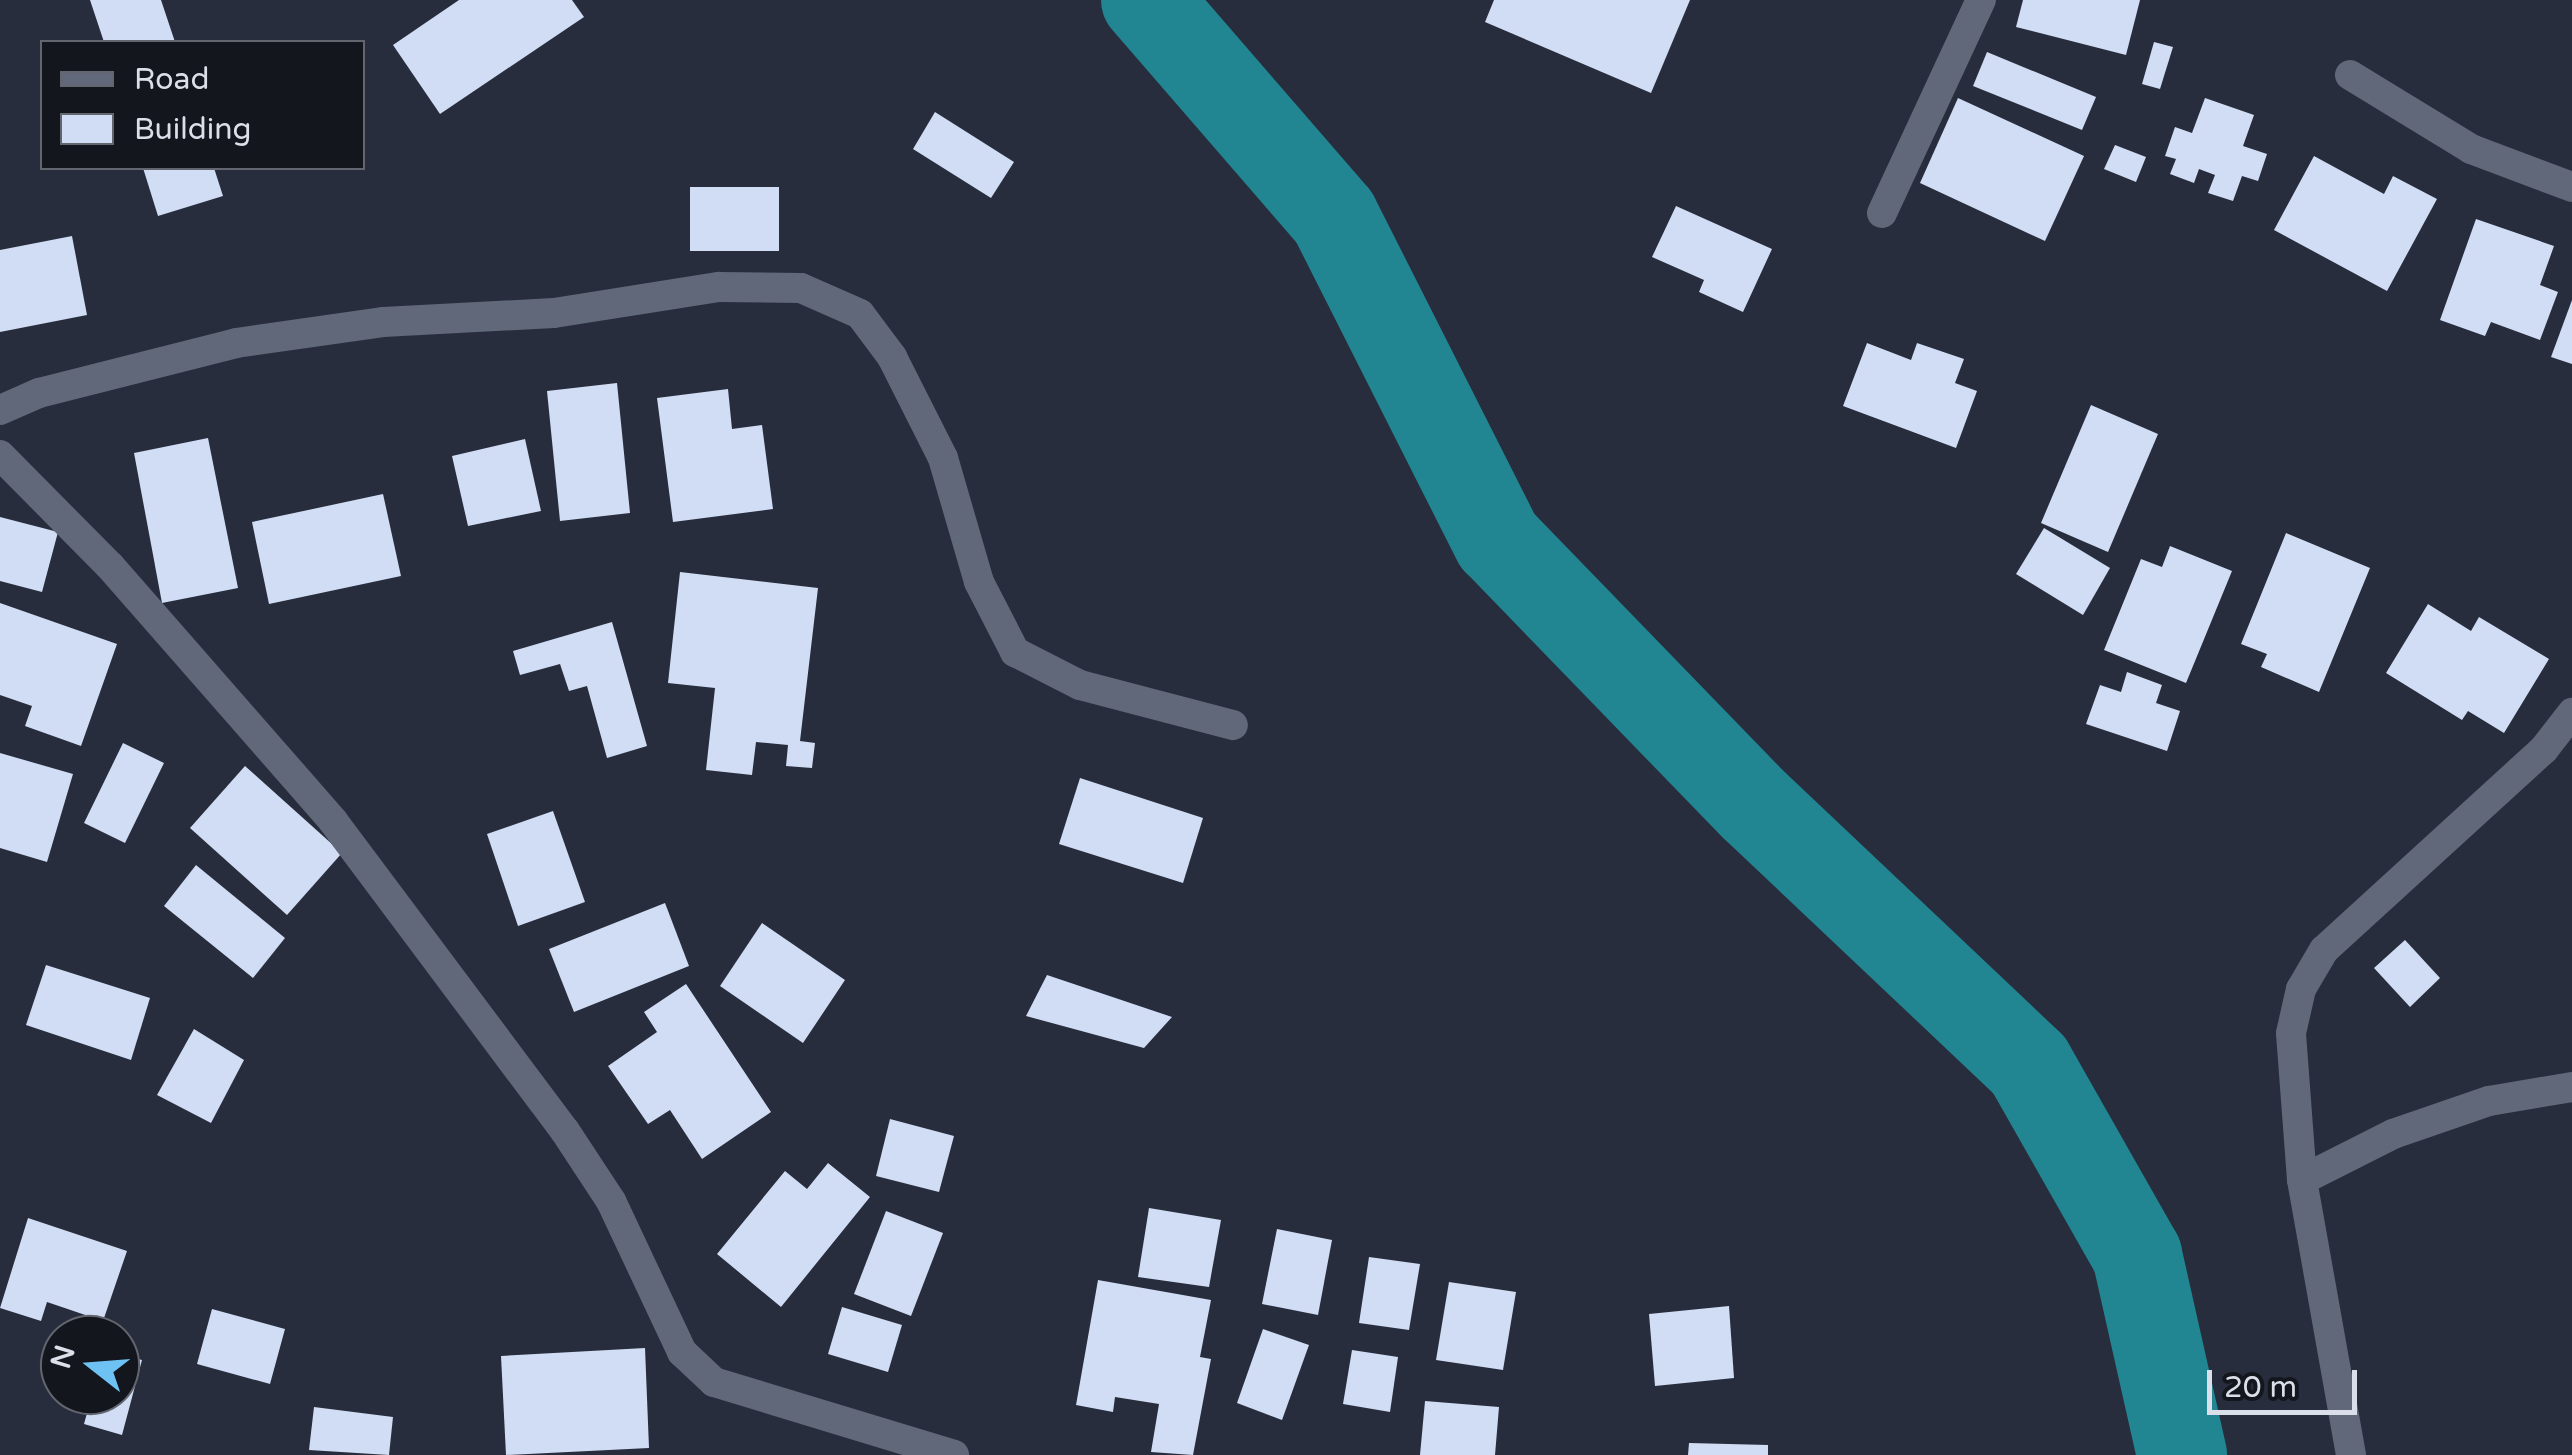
<!DOCTYPE html>
<style>
body{margin:0}
#map{position:relative;width:2572px;height:1455px;overflow:hidden;background:#272d3c;font-family:"Varela Round",sans-serif}
div>[style]{position:absolute}
.river>*{height:90px;margin:-45px;padding:0 45px;transform-origin:45px;border-radius:45px;background:#228592}
.building>*{inset:0;background:#d1ddf5}
.minor>*{height:30px;margin:-15px;padding:0 15px;transform-origin:15px;border-radius:15px;background:#606879}
span{translate:-50% -50%;white-space:nowrap;text-align:center;line-height:1.15;-webkit-text-stroke:10px #13161c;paint-order:stroke}
.legend{position:absolute;left:40px;top:40px;width:325px;height:130px;box-sizing:border-box;background:#13161c;border:2px solid #63666e;margin:0;padding:12px 18px;list-style:none;font-size:30px;color:#dadfe9}
.legend li{display:flex;align-items:center;gap:20px;height:50px}
.legend b{width:50px;border:2px solid #63666e}
.north{position:absolute;left:40px;top:1315px;width:100px;height:100px;box-sizing:border-box;background:#13161c;border:2px solid #63666e;border-radius:50%;rotate:287deg;font-size:28px;font-weight:700;line-height:40px;text-align:center;color:#dadfe9}
.north::after{content:'';display:block;margin:auto;width:35px;height:45px;background:#6dc2f3;clip-path:polygon(50% 0,100% 100%,50% 72%,0 100%)}
.scale{position:absolute;left:2207px;top:1370px;width:150px;height:45px;box-sizing:border-box;border:5px solid #dadfe9;border-top:0;padding-left:12px;font-size:30px;line-height:35px;white-space:nowrap;color:#dadfe9;-webkit-text-stroke:8px #13161c;paint-order:stroke}
</style>
<div id="map">
<div class="river">
<i style="left:1146px;top:0;width:287px;rotate:49.1deg"></i>
<i style="left:1334px;top:217px;width:363px;rotate:63.2deg"></i>
<i style="left:1498px;top:541px;width:368px;rotate:45.9deg"></i>
<i style="left:1754px;top:805px;width:378px;rotate:43.4deg"></i>
<i style="left:2029px;top:1065px;width:219px;rotate:60.4deg"></i>
<i style="left:2137px;top:1255px;width:205px;rotate:77.3deg"></i>
</div>
<div class="building">
<i style="clip-path:polygon(90px 0,161px 0,175px 42px,104px 42px)"></i>
<i style="clip-path:polygon(459px 0,572px 0,584px 17px,440px 114px,393px 45px)"></i>
<i style="clip-path:polygon(1494px 0,1690px 0,1651px 93px,1485px 22px)"></i>
<i style="clip-path:polygon(2023px 0,2140px 0,2126px 55px,2016px 27px)"></i>
<i style="clip-path:polygon(2154px 42px,2173px 47px,2160px 89px,2142px 84px)"></i>
<i style="clip-path:polygon(1987px 52px,2096px 97px,2082px 130px,1973px 86px)"></i>
<i style="clip-path:polygon(1958px 98px,2084px 156px,2045px 241px,1920px 183px)"></i>
<i style="clip-path:polygon(2205px 98px,2254px 115px,2243px 146px,2267px 154px,2258px 181px,2242px 176px,2233px 201px,2208px 193px,2215px 175px,2199px 169px,2194px 183px,2170px 174px,2176px 159px,2165px 156px,2175px 127px,2192px 133px)"></i>
<i style="clip-path:polygon(935px 112px,1014px 162px,991px 198px,913px 149px)"></i>
<i style="clip-path:polygon(2115px 145px,2146px 157px,2136px 182px,2104px 169px)"></i>
<i style="clip-path:polygon(2314px 156px,2384px 194px,2393px 176px,2437px 199px,2387px 291px,2274px 230px)"></i>
<i style="clip-path:polygon(143px 168px,214px 168px,223px 196px,158px 216px)"></i>
<i style="clip-path:polygon(690px 187px,779px 187px,779px 251px,690px 251px)"></i>
<i style="clip-path:polygon(1676px 206px,1772px 249px,1743px 312px,1699px 292px,1704px 280px,1652px 257px)"></i>
<i style="clip-path:polygon(2476px 219px,2554px 246px,2540px 285px,2558px 292px,2540px 340px,2491px 322px,2485px 336px,2440px 320px)"></i>
<i style="clip-path:polygon(72px 236px,87px 315px,0 332px,0 250px)"></i>
<i style="clip-path:polygon(2572px 300px,2572px 364px,2551px 357px)"></i>
<i style="clip-path:polygon(1867px 343px,1911px 360px,1917px 343px,1964px 359px,1955px 383px,1977px 391px,1956px 448px,1843px 406px)"></i>
<i style="clip-path:polygon(617px 383px,630px 513px,560px 521px,547px 391px)"></i>
<i style="clip-path:polygon(728px 389px,732px 429px,762px 425px,773px 509px,673px 522px,657px 398px)"></i>
<i style="clip-path:polygon(2091px 405px,2158px 434px,2108px 552px,2041px 523px)"></i>
<i style="clip-path:polygon(208px 438px,238px 588px,162px 603px,134px 453px)"></i>
<i style="clip-path:polygon(525px 439px,541px 511px,468px 526px,452px 456px)"></i>
<i style="clip-path:polygon(383px 494px,401px 576px,269px 604px,252px 522px)"></i>
<i style="clip-path:polygon(0 517px,58px 532px,42px 592px,0 581px)"></i>
<i style="clip-path:polygon(2044px 528px,2110px 568px,2083px 615px,2016px 574px)"></i>
<i style="clip-path:polygon(2286px 533px,2370px 568px,2319px 692px,2261px 667px,2267px 654px,2241px 644px)"></i>
<i style="clip-path:polygon(2170px 546px,2232px 571px,2186px 683px,2104px 650px,2141px 559px,2162px 567px)"></i>
<i style="clip-path:polygon(680px 572px,818px 588px,800px 741px,815px 743px,812px 768px,786px 766px,788px 745px,756px 742px,752px 775px,706px 770px,715px 688px,668px 683px)"></i>
<i style="clip-path:polygon(0 603px,117px 644px,81px 746px,25px 726px,32px 706px,0 695px)"></i>
<i style="clip-path:polygon(2428px 604px,2471px 631px,2479px 617px,2549px 659px,2504px 733px,2468px 711px,2462px 720px,2386px 673px)"></i>
<i style="clip-path:polygon(612px 622px,647px 746px,607px 758px,587px 686px,569px 691px,560px 664px,520px 675px,513px 651px)"></i>
<i style="clip-path:polygon(2127px 672px,2162px 685px,2156px 703px,2180px 711px,2167px 751px,2086px 724px,2100px 685px,2121px 692px)"></i>
<i style="clip-path:polygon(123px 743px,164px 763px,125px 843px,84px 823px)"></i>
<i style="clip-path:polygon(0 753px,73px 774px,47px 862px,0 848px)"></i>
<i style="clip-path:polygon(245px 766px,342px 853px,287px 915px,190px 828px)"></i>
<i style="clip-path:polygon(1080px 778px,1203px 818px,1183px 883px,1059px 844px)"></i>
<i style="clip-path:polygon(553px 811px,585px 902px,518px 926px,487px 834px)"></i>
<i style="clip-path:polygon(196px 865px,285px 938px,253px 978px,164px 906px)"></i>
<i style="clip-path:polygon(665px 903px,689px 966px,574px 1012px,549px 949px)"></i>
<i style="clip-path:polygon(762px 923px,845px 980px,803px 1043px,720px 986px)"></i>
<i style="clip-path:polygon(2405px 940px,2440px 978px,2410px 1007px,2374px 968px)"></i>
<i style="clip-path:polygon(46px 965px,150px 998px,131px 1060px,26px 1025px)"></i>
<i style="clip-path:polygon(1047px 975px,1172px 1017px,1144px 1048px,1026px 1016px)"></i>
<i style="clip-path:polygon(686px 984px,771px 1112px,702px 1159px,670px 1110px,648px 1124px,608px 1066px,657px 1032px,644px 1012px)"></i>
<i style="clip-path:polygon(194px 1029px,244px 1060px,211px 1123px,157px 1095px)"></i>
<i style="clip-path:polygon(890px 1119px,954px 1136px,939px 1192px,876px 1176px)"></i>
<i style="clip-path:polygon(828px 1163px,870px 1197px,781px 1307px,717px 1254px,785px 1171px,807px 1189px)"></i>
<i style="clip-path:polygon(1149px 1208px,1221px 1220px,1209px 1287px,1138px 1277px)"></i>
<i style="clip-path:polygon(886px 1211px,943px 1233px,911px 1316px,854px 1294px)"></i>
<i style="clip-path:polygon(28px 1218px,127px 1251px,103px 1321px,47px 1302px,41px 1321px,0 1308px)"></i>
<i style="clip-path:polygon(1277px 1229px,1332px 1240px,1318px 1315px,1262px 1304px)"></i>
<i style="clip-path:polygon(1369px 1257px,1420px 1264px,1409px 1330px,1359px 1323px)"></i>
<i style="clip-path:polygon(1098px 1280px,1211px 1300px,1200px 1357px,1211px 1359px,1193px 1455px,1151px 1452px,1159px 1404px,1115px 1397px,1113px 1412px,1076px 1405px)"></i>
<i style="clip-path:polygon(1449px 1282px,1516px 1292px,1503px 1370px,1436px 1360px)"></i>
<i style="clip-path:polygon(1729px 1306px,1734px 1378px,1655px 1386px,1649px 1314px)"></i>
<i style="clip-path:polygon(842px 1307px,902px 1325px,888px 1372px,828px 1354px)"></i>
<i style="clip-path:polygon(212px 1309px,285px 1329px,270px 1384px,197px 1364px)"></i>
<i style="clip-path:polygon(1263px 1329px,1309px 1345px,1282px 1420px,1237px 1403px)"></i>
<i style="clip-path:polygon(645px 1348px,649px 1448px,506px 1455px,501px 1356px)"></i>
<i style="clip-path:polygon(1352px 1350px,1398px 1357px,1390px 1412px,1343px 1404px)"></i>
<i style="clip-path:polygon(120px 1354px,142px 1360px,122px 1435px,84px 1424px,92px 1395px,120px 1395px)"></i>
<i style="clip-path:polygon(1425px 1401px,1499px 1407px,1495px 1455px,1420px 1455px)"></i>
<i style="clip-path:polygon(314px 1407px,393px 1417px,389px 1455px,309px 1450px)"></i>
<i style="clip-path:polygon(1689px 1443px,1768px 1445px,1768px 1455px,1688px 1455px)"></i>
</div>
<div class="minor">
<i style="left:2350px;top:75px;width:142px;rotate:31.4deg"></i>
<i style="left:2471px;top:149px;width:108px;rotate:20.6deg"></i>
<i style="left:1882px;top:213px;width:235px;rotate:-65.1deg"></i>
<i style="left:0;top:410px;width:43px;rotate:-23.6deg"></i>
<i style="left:39px;top:393px;width:203px;rotate:-14.2deg"></i>
<i style="left:236px;top:343px;width:148px;rotate:-8.1deg"></i>
<i style="left:383px;top:322px;width:171px;rotate:-3deg"></i>
<i style="left:554px;top:313px;width:167px;rotate:-9deg"></i>
<i style="left:719px;top:287px;width:82px;rotate:0.7deg"></i>
<i style="left:801px;top:288px;width:64px;rotate:23.8deg"></i>
<i style="left:860px;top:314px;width:54px;rotate:53.3deg"></i>
<i style="left:892px;top:357px;width:113px;rotate:63.2deg"></i>
<i style="left:943px;top:458px;width:129px;rotate:73.8deg"></i>
<i style="left:979px;top:582px;width:79px;rotate:62.8deg"></i>
<i style="left:1015px;top:652px;width:73px;rotate:26.9deg"></i>
<i style="left:1080px;top:685px;width:158px;rotate:14.7deg"></i>
<i style="left:0;top:455px;width:156px;rotate:45.3deg"></i>
<i style="left:110px;top:566px;width:339px;rotate:48.8deg"></i>
<i style="left:333px;top:821px;width:387px;rotate:53.2deg"></i>
<i style="left:565px;top:1131px;width:84px;rotate:56.7deg"></i>
<i style="left:611px;top:1201px;width:167px;rotate:64.8deg"></i>
<i style="left:682px;top:1352px;width:44px;rotate:43.2deg"></i>
<i style="left:714px;top:1382px;width:251px;rotate:16.9deg"></i>
<i style="left:2302px;top:1180px;width:102px;rotate:-26.8deg"></i>
<i style="left:2393px;top:1134px;width:102px;rotate:-19deg"></i>
<i style="left:2489px;top:1101px;width:84px;rotate:-9.6deg"></i>
<i style="left:2351px;top:1455px;width:279px;rotate:-100.1deg"></i>
<i style="left:2302px;top:1180px;width:147px;rotate:-94.3deg"></i>
<i style="left:2291px;top:1033px;width:45px;rotate:-77.2deg"></i>
<i style="left:2301px;top:989px;width:45px;rotate:-59.5deg"></i>
<i style="left:2324px;top:950px;width:298px;rotate:-42.4deg"></i>
<i style="left:2544px;top:749px;width:46px;rotate:-52.1deg"></i>
</div>
<ul class="legend">
<li><b style="height:12px;background:#606879"></b>Road</li>
<li><b style="height:28px;background:#d1ddf5"></b>Building</li>
</ul>
<div class="north">N</div>
<div class="scale">20 m</div>
</div>
